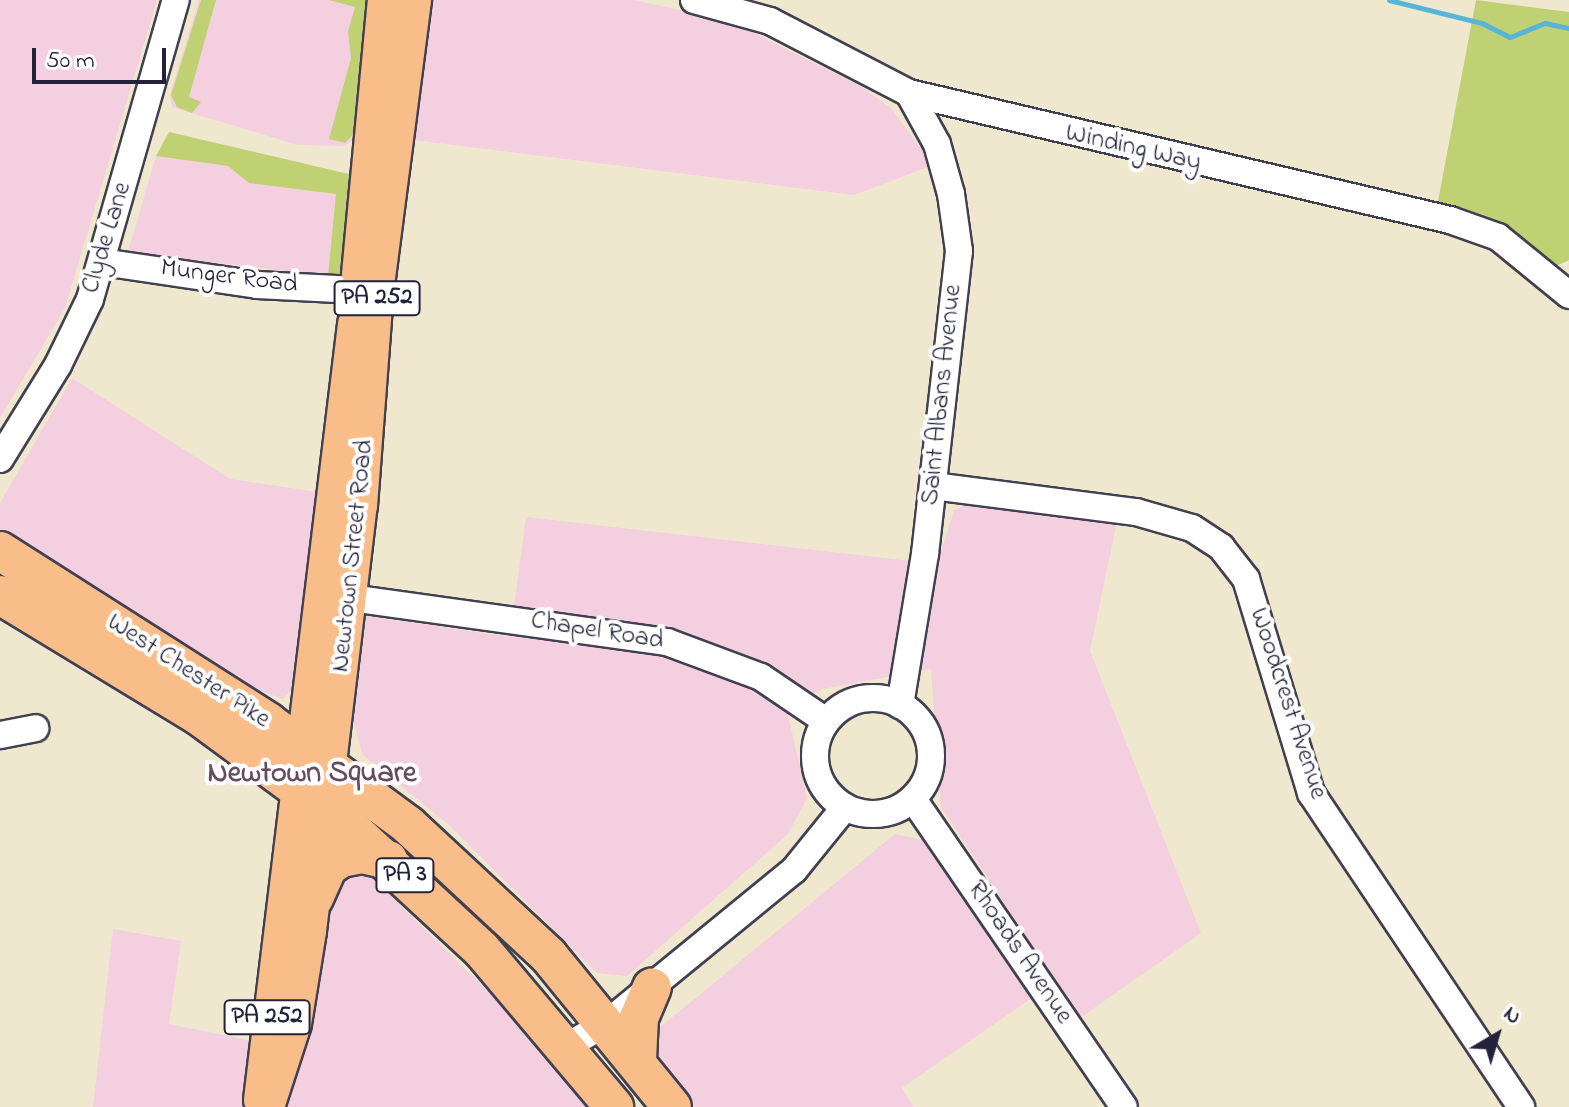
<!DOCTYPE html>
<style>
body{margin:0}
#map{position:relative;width:1569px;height:1107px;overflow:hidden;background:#f0e8ce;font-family:"Indie Flower",sans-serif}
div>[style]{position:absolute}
.built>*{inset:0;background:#f3cfdf}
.green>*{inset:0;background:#c0d174}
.stream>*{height:5px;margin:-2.5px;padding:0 2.5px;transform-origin:2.5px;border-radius:2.5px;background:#58b5d6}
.roads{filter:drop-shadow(2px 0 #414051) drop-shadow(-2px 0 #414051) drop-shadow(0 2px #414051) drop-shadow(0 -2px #414051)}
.minor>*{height:26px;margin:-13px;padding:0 13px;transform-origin:13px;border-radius:13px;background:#fff}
.minor>.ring{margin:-13px;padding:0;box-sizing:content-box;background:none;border:26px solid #fff;border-radius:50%}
.major>*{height:32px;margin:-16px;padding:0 16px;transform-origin:16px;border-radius:16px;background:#f8bd88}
.highway>*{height:38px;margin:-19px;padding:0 19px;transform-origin:19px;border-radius:19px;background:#f8bd88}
span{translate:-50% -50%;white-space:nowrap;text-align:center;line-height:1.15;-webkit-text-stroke:8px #fff;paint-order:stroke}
.shield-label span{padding:2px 6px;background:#fff;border:2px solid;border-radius:6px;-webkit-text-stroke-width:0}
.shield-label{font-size:24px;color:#22223b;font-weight:700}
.street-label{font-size:26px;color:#22223b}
.quarter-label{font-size:30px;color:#654d5b;font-weight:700}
.north{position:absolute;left:1457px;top:995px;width:80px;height:80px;-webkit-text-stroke:6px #fff;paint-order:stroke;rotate:38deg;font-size:22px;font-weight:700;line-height:32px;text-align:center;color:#22223b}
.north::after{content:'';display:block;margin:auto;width:28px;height:36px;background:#22223b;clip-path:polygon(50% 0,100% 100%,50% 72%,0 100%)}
.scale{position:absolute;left:32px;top:48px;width:134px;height:36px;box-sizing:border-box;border:4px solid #22223b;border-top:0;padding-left:10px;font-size:24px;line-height:28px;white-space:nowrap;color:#22223b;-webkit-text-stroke:6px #fff;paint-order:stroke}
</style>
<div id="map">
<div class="built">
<i style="clip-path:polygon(0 0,157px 0,65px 308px,0 418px)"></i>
<i style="clip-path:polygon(199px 0,374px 0,356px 137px,345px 146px,298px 145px,172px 107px,170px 95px)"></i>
<i style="clip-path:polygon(427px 0,633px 0,727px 20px,862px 87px,891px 108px,933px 165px,854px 195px,405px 139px)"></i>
<i style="clip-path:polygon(156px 156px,228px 166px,249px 183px,337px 194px,328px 276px,128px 252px)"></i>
<i style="clip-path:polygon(72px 378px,230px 479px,324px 493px,294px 687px,283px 699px,218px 676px,0 536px,0 503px)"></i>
<i style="clip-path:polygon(969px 504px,1117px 521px,1090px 651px,1201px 933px,1080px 1018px,941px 807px,931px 669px,822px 689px,787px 711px,807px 798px,788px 834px,627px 976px,597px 973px,448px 824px,363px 755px,353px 721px,367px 616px,510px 637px,526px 517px,937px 564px,954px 510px)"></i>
<i style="clip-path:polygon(895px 834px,928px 841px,1033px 997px,902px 1088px,914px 1107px,693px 1107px,647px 1038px)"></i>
<i style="clip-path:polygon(362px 868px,543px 1045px,588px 1107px,280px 1107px,334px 880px)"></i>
<i style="clip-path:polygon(113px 929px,181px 941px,169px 1024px,253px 1041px,245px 1107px,93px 1107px)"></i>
</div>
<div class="green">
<i style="clip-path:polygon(201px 0,216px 0,189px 97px,201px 102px,192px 113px,177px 107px,171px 95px)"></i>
<i style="clip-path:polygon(329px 0,373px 0,362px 125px,345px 143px,329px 139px,351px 58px,348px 31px,355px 7px)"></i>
<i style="clip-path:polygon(1476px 0,1569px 12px,1569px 260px,1544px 272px,1435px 217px)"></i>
<i style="clip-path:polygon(169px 132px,353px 175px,346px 274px,328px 276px,336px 194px,249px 183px,228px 166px,156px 156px)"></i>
</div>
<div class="stream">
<i style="left:1389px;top:0;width:96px;rotate:13.9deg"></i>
<i style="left:1482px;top:23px;width:31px;rotate:27deg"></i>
<i style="left:1510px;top:37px;width:38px;rotate:-22deg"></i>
<i style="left:1545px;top:23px;width:25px;rotate:12deg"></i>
</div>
<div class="roads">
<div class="minor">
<i style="left:694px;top:0;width:79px;rotate:15.4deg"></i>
<i style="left:770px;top:21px;width:157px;rotate:27.4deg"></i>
<i style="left:909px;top:93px;width:556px;rotate:13.21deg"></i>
<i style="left:1450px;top:220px;width:51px;rotate:19.5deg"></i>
<i style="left:1498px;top:237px;width:92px;rotate:39.2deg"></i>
<i style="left:102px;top:262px;width:157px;rotate:8.4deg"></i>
<i style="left:257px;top:285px;width:100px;rotate:2.9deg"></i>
<i style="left:0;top:459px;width:110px;rotate:-58.3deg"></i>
<i style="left:58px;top:365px;width:73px;rotate:-64.1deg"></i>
<i style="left:90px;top:299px;width:311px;rotate:-74deg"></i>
<i style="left:933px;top:486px;width:205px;rotate:7.3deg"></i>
<i style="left:1136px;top:512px;width:58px;rotate:15.9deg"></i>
<i style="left:1192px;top:528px;width:35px;rotate:33deg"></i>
<i style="left:1221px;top:547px;width:41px;rotate:52deg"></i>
<i style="left:1246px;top:579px;width:224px;rotate:73.1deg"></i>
<i style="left:1311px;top:793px;width:378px;rotate:56.2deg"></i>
<i style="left:350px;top:598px;width:320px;rotate:7.9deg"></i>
<i style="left:667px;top:642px;width:100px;rotate:20.4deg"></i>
<i style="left:761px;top:677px;width:78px;rotate:34.1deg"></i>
<i class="ring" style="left:815px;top:698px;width:90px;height:90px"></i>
<i style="left:900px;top:705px;width:153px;rotate:-80.6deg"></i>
<i style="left:925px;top:554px;width:305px;rotate:-83.6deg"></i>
<i style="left:959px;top:251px;width:58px;rotate:-98deg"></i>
<i style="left:951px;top:194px;width:52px;rotate:-105.6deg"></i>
<i style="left:937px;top:144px;width:58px;rotate:-118.8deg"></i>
<i style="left:0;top:735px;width:36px;rotate:-11deg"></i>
<i style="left:913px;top:799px;width:373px;rotate:55.6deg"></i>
<i style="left:567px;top:1046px;width:46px;rotate:-29.9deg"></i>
<i style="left:607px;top:1023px;width:242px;rotate:-39.3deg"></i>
<i style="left:794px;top:870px;width:81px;rotate:-51deg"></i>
</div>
<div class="major">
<i style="left:358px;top:274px;width:275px;rotate:-84.6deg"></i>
<i style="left:260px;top:1100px;width:782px;rotate:-83.09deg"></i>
<i style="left:268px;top:1107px;width:87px;rotate:-72deg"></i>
<i style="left:295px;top:1024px;width:94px;rotate:-80.8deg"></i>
<i style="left:310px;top:931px;width:428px;rotate:-83.2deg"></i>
<i style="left:361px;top:506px;width:214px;rotate:-85.7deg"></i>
<i style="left:377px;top:293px;width:295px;rotate:-82.6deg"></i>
</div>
<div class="highway">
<i style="left:0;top:551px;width:318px;rotate:32.5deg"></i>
<i style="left:268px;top:722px;width:174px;rotate:36.3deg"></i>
<i style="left:408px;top:825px;width:191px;rotate:42.9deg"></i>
<i style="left:548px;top:955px;width:196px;rotate:50.8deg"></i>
<i style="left:0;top:595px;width:233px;rotate:31.3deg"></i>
<i style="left:199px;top:716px;width:185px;rotate:36.4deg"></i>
<i style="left:348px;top:826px;width:181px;rotate:42.8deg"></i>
<i style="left:481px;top:949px;width:207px;rotate:49.9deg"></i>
<i style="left:314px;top:898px;width:34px;rotate:-66deg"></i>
<i style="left:328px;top:867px;width:16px;rotate:-35deg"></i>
<i style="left:341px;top:858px;width:21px;rotate:-11deg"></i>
<i style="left:362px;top:854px;width:27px;rotate:13deg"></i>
<i style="left:637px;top:1060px;width:42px;rotate:-87.3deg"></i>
<i style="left:639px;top:1018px;width:33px;rotate:-67deg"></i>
</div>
</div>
<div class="shield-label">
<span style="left:377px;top:298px">PA 252</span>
<span style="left:405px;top:875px">PA 3</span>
<span style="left:267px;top:1017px">PA 252</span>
</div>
<div class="street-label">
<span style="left:1133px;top:149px;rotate:13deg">Winding Way</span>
<span style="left:108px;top:238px;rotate:-73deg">Clyde Lane</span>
<span style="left:229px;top:278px;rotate:7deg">Munger Road</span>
<span style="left:943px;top:395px;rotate:-84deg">Saint Albans Avenue</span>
<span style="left:354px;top:556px;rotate:-84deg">Newtown Street Road</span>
<span style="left:597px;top:632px;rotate:9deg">Chapel Road</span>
<span style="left:188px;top:672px;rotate:33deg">West Chester Pike</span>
<span style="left:1287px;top:704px;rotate:72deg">Woodcrest Avenue</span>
<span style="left:1019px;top:953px;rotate:56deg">Rhoads Avenue</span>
</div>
<div class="quarter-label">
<span style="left:312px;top:774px">Newtown Square</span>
</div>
<div class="north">N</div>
<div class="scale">50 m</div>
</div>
